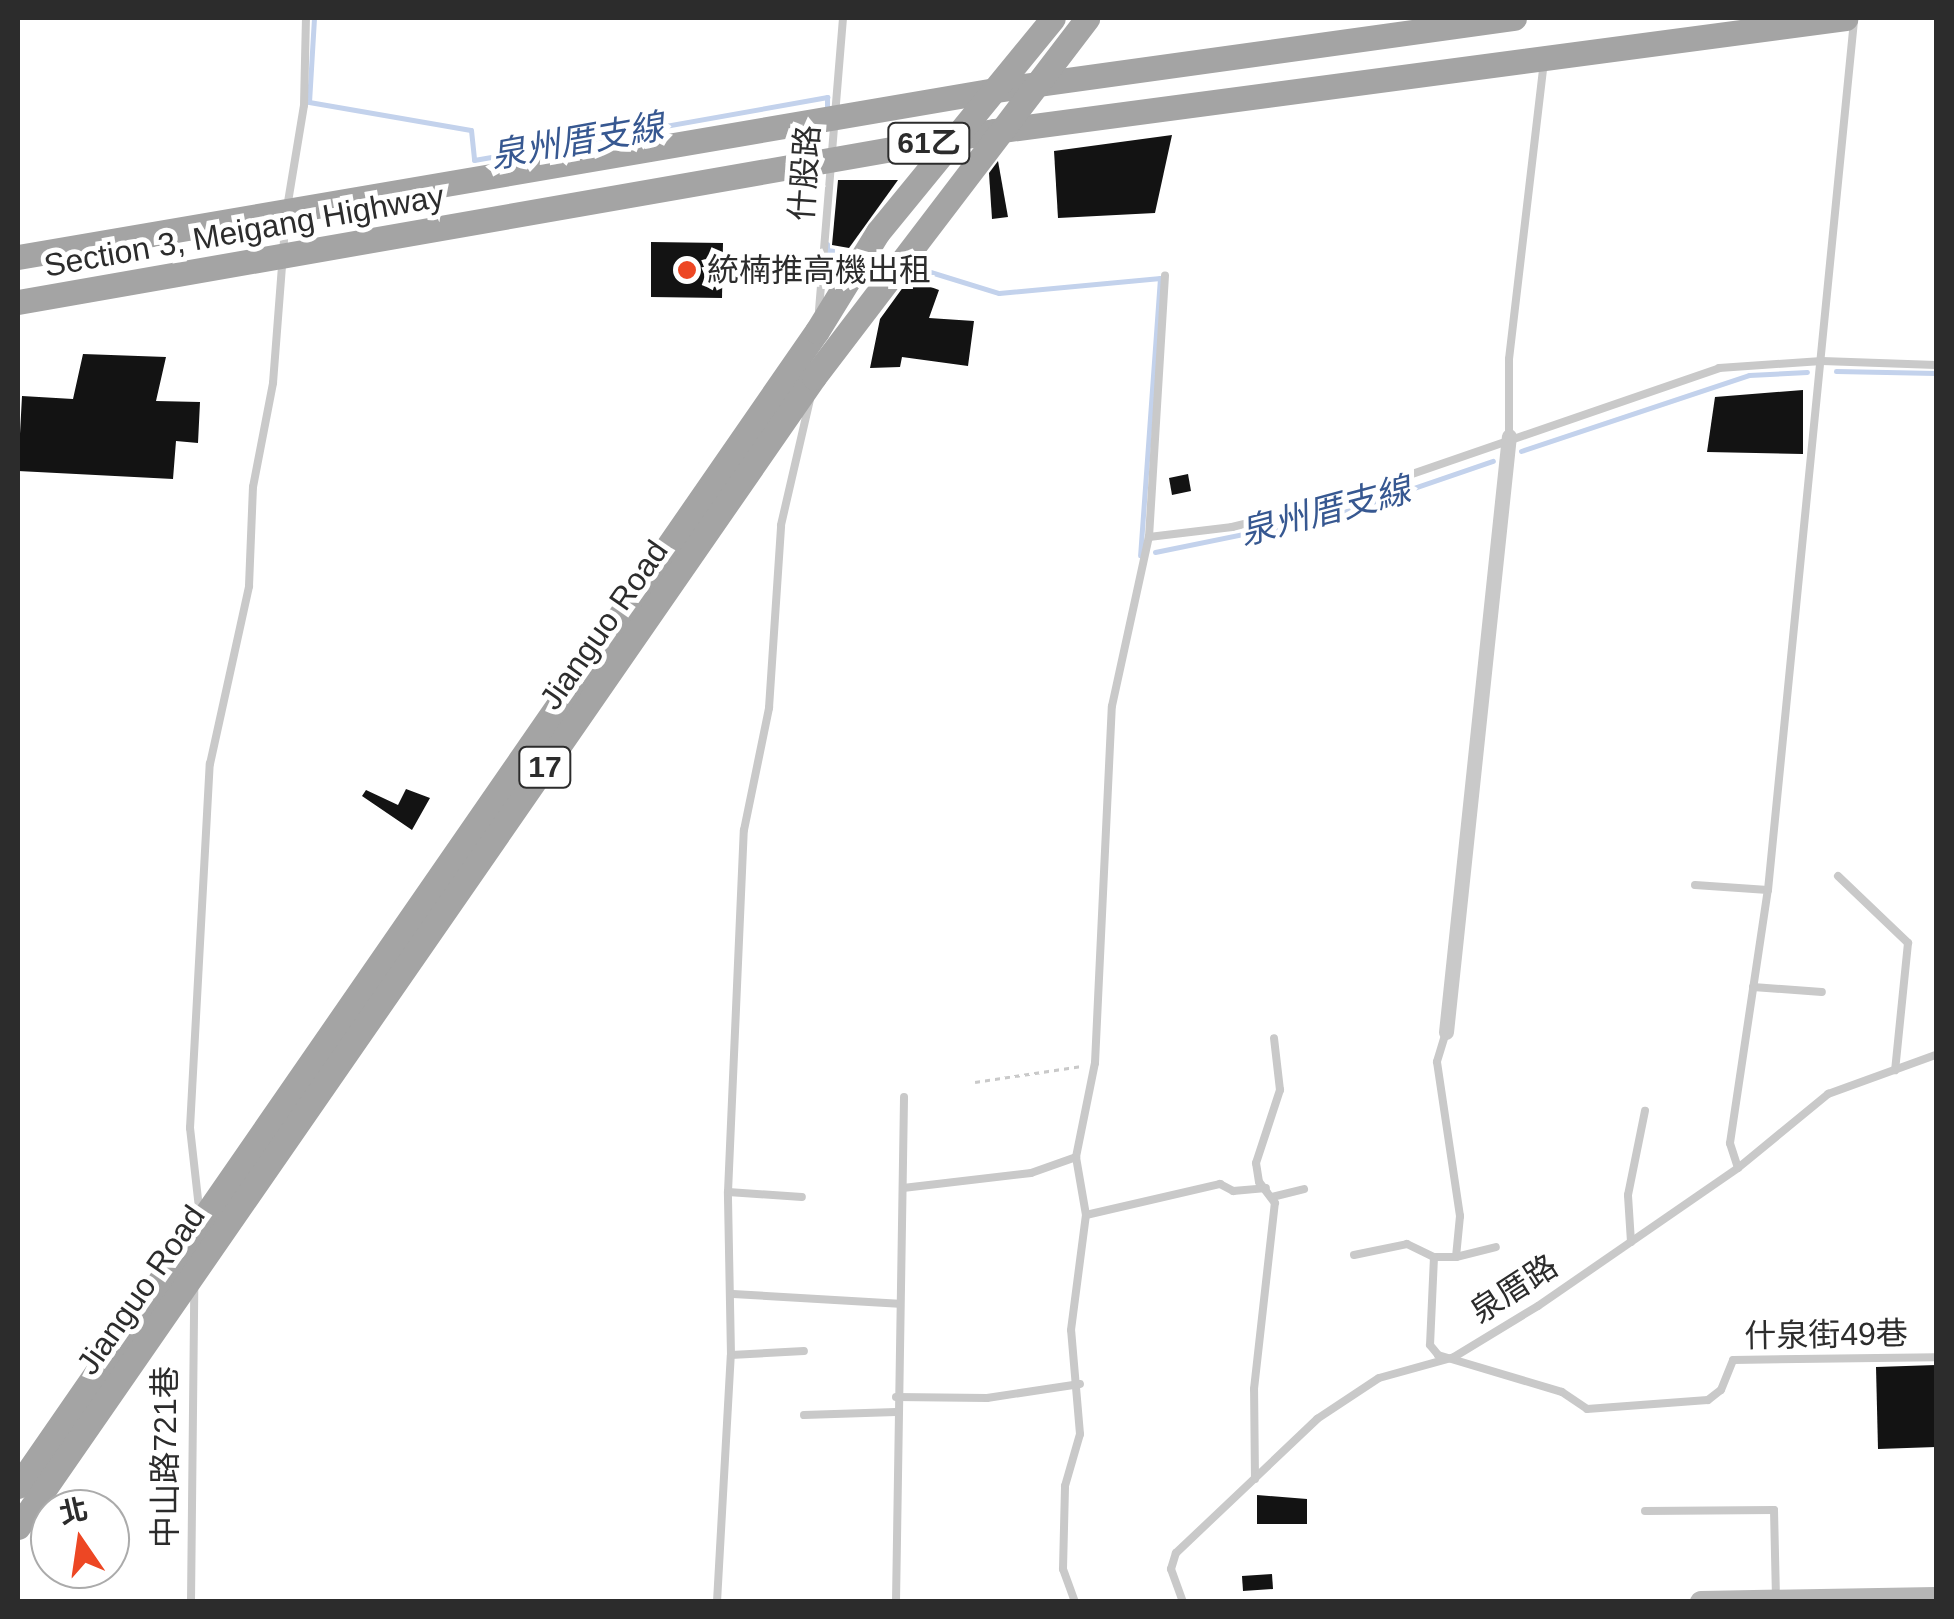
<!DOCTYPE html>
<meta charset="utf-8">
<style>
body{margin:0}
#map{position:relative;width:1954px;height:1619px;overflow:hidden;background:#fff;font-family:Arial,"Noto Sans TC",sans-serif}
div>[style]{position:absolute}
.stream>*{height:5px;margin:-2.5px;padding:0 2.5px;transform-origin:2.5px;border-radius:2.5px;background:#c3d2ec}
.building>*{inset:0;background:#131313}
.path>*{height:2.5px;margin-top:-1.25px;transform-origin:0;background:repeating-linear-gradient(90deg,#c9c9c9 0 5px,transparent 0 10px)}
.lane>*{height:8px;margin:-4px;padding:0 4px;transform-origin:4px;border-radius:4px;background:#c9c9c9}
.street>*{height:15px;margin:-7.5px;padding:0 7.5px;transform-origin:7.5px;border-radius:7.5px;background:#c9c9c9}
.secondary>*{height:22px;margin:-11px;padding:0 11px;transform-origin:11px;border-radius:11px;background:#b6b6b6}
.primary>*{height:25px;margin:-12.5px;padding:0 12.5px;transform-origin:12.5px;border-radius:12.5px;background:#a4a4a4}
.dots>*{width:28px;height:28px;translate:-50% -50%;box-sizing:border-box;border:5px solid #fff;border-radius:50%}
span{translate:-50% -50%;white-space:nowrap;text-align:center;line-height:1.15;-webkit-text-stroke:10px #fff;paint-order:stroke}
.shield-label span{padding:2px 8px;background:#fff;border:2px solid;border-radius:8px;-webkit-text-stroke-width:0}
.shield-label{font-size:30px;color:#2c2c2c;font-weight:700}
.street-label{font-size:32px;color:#2c2c2c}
.poi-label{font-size:32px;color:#2c2c2c}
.left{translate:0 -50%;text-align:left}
.water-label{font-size:35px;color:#375891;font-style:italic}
.frame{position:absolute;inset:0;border:20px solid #2c2c2c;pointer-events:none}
.north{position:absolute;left:30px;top:1489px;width:100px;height:100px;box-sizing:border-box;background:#fff;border:2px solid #ababab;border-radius:50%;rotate:347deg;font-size:28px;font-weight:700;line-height:40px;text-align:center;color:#2c2c2c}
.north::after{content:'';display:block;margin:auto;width:35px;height:45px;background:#ed4724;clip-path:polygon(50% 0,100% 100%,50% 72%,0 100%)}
</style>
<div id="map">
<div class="stream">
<i style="left:314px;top:18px;width:84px;rotate:93.4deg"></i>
<i style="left:309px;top:102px;width:164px;rotate:9.8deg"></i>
<i style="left:471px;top:130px;width:30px;rotate:84deg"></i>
<i style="left:474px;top:160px;width:359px;rotate:-10.1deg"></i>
<i style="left:827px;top:97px;width:10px;rotate:90deg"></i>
<i style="left:827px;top:244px;width:6px;rotate:90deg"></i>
<i style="left:827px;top:250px;width:26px;rotate:9deg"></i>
<i style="left:911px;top:266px;width:92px;rotate:17.1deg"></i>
<i style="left:999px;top:293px;width:162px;rotate:-5.3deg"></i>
<i style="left:1160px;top:278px;width:278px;rotate:94.1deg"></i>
<i style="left:1836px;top:371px;width:100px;rotate:1.1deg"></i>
<i style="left:1521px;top:451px;width:240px;rotate:-18.4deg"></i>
<i style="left:1749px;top:375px;width:58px;rotate:-3deg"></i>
<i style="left:1155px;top:552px;width:181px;rotate:-11.5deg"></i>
<i style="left:1332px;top:516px;width:170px;rotate:-18.9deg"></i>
</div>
<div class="building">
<i style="clip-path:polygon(1172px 135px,1155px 213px,1058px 218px,1054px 151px)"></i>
<i style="clip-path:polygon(998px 161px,1008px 217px,992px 219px,989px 173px)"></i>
<i style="clip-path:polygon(838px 180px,898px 180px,849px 248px,832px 245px)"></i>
<i style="clip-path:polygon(651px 242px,723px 243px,722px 298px,651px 297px)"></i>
<i style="clip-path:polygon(909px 279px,939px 290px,929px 318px,974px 321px,968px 366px,902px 357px,900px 367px,870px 368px,880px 319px)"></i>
<i style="clip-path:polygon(83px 354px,166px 357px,156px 401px,200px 402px,198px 443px,176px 441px,173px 479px,18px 471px,22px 396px,73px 399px)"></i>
<i style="clip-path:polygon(1803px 390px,1803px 454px,1707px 452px,1715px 397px)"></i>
<i style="clip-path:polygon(1188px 474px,1191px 491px,1172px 495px,1169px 478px)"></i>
<i style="clip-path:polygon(406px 789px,430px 798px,412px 830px,362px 796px,366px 790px,398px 805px)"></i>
<i style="clip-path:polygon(1936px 1365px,1936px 1447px,1878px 1449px,1876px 1367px)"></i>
<i style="clip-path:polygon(1257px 1495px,1307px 1499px,1307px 1524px,1257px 1524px)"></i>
<i style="clip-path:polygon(1272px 1574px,1273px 1589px,1243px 1591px,1242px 1576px)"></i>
</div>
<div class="path">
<i style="left:975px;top:1082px;width:108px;rotate:-8.5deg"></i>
</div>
<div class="lane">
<i style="left:819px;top:310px;width:293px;rotate:-85.3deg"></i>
<i style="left:1509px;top:436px;width:77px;rotate:-90deg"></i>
<i style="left:1509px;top:359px;width:298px;rotate:-83.3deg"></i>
<i style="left:1149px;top:537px;width:84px;rotate:-6.9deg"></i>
<i style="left:1232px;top:527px;width:96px;rotate:-13.9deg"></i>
<i style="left:1325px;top:504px;width:417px;rotate:-19deg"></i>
<i style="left:1719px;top:368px;width:103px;rotate:-3.9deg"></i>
<i style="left:1822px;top:361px;width:114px;rotate:2deg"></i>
<i style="left:1838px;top:876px;width:97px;rotate:43.7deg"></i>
<i style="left:1908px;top:943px;width:128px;rotate:95.8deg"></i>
<i style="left:1695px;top:885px;width:73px;rotate:3.9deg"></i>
<i style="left:1753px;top:987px;width:69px;rotate:4.1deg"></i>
<i style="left:1446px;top:1032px;width:31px;rotate:107deg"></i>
<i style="left:1437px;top:1062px;width:156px;rotate:81.5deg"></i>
<i style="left:1460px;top:1216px;width:41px;rotate:95.6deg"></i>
<i style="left:1456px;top:1257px;width:22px;rotate:180deg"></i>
<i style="left:1434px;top:1257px;width:88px;rotate:92.6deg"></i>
<i style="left:1430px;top:1345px;width:13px;rotate:51deg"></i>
<i style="left:1438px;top:1355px;width:129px;rotate:16.6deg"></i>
<i style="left:1562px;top:1392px;width:30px;rotate:34deg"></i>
<i style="left:1587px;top:1409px;width:121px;rotate:-4.3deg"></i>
<i style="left:1708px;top:1400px;width:16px;rotate:-38deg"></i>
<i style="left:1721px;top:1390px;width:32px;rotate:-68deg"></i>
<i style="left:1733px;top:1360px;width:203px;rotate:-0.8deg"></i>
<i style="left:1738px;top:1168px;width:26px;rotate:-108deg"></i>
<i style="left:1730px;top:1143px;width:256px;rotate:-81.5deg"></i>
<i style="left:1768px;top:890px;width:873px;rotate:-84.35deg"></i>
<i style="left:903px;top:1188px;width:129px;rotate:-6.7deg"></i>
<i style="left:1031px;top:1173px;width:48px;rotate:-19.6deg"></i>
<i style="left:728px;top:1192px;width:74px;rotate:3.9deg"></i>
<i style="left:1272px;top:1197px;width:33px;rotate:-14deg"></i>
<i style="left:199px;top:1208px;width:81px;rotate:-96.4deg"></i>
<i style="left:190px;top:1128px;width:365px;rotate:-86.9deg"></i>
<i style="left:210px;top:764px;width:182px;rotate:-77.6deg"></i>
<i style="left:249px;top:586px;width:99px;rotate:-87.7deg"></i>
<i style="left:253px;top:487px;width:106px;rotate:-79.1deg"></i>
<i style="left:273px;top:383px;width:169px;rotate:-85.6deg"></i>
<i style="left:286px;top:214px;width:110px;rotate:-80.6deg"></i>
<i style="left:304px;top:105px;width:87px;rotate:-88.7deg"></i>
<i style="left:1086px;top:1215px;width:138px;rotate:-13deg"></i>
<i style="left:1220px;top:1184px;width:15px;rotate:28deg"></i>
<i style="left:1233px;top:1191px;width:33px;rotate:-5deg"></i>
<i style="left:1631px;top:1242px;width:47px;rotate:-93.7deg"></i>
<i style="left:1628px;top:1195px;width:86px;rotate:-78.6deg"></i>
<i style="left:1354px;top:1255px;width:54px;rotate:-11.7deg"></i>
<i style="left:1407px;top:1244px;width:30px;rotate:26deg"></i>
<i style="left:1456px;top:1257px;width:41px;rotate:-14deg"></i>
<i style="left:733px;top:1294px;width:166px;rotate:3.4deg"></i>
<i style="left:731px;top:1355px;width:73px;rotate:-3.1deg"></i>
<i style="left:896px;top:1397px;width:91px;rotate:0.6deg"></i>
<i style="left:987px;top:1398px;width:94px;rotate:-8.6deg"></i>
<i style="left:804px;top:1415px;width:92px;rotate:-1.9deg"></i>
<i style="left:1255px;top:1479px;width:90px;rotate:-90.6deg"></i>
<i style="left:1254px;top:1389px;width:187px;rotate:-83.6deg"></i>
<i style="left:1275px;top:1203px;width:26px;rotate:-127deg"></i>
<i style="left:1259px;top:1182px;width:19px;rotate:-99deg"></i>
<i style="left:1256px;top:1163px;width:77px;rotate:-71.8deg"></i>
<i style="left:1280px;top:1090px;width:52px;rotate:-96.6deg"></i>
<i style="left:1645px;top:1511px;width:129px;rotate:-0.4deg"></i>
<i style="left:1774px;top:1510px;width:86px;rotate:88.7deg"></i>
<i style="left:191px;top:1602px;width:312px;rotate:-89.4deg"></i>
<i style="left:717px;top:1602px;width:247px;rotate:-86.8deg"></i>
<i style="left:731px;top:1355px;width:163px;rotate:-91.1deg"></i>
<i style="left:728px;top:1192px;width:362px;rotate:-87.5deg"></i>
<i style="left:744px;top:830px;width:125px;rotate:-78.4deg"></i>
<i style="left:769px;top:708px;width:183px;rotate:-86.2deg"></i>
<i style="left:781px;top:525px;width:129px;rotate:-77deg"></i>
<i style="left:896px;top:1602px;width:505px;rotate:-89.09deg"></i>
<i style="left:1075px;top:1602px;width:35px;rotate:-110deg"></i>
<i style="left:1063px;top:1569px;width:83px;rotate:-88.6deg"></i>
<i style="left:1065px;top:1486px;width:54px;rotate:-73.9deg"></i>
<i style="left:1080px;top:1434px;width:104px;rotate:-94.9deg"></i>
<i style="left:1071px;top:1330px;width:116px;rotate:-82.6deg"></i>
<i style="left:1086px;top:1215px;width:59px;rotate:-99.8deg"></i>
<i style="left:1076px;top:1157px;width:96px;rotate:-78.6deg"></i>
<i style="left:1095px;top:1063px;width:357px;rotate:-87.3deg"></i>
<i style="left:1112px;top:706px;width:173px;rotate:-77.7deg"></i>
<i style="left:1149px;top:537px;width:262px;rotate:-86.5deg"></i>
<i style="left:1183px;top:1602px;width:35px;rotate:-110deg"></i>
<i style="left:1171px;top:1569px;width:17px;rotate:-73deg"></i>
<i style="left:1176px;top:1553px;width:195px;rotate:-43.5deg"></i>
<i style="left:1317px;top:1419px;width:74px;rotate:-33.5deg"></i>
<i style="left:1379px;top:1378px;width:78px;rotate:-15.6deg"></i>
<i style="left:1454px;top:1357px;width:98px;rotate:-31.3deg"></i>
<i style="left:1538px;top:1306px;width:243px;rotate:-34.6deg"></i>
<i style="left:1738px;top:1168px;width:117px;rotate:-39.4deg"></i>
<i style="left:1828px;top:1094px;width:115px;rotate:-19.9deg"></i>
</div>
<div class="street">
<i style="left:1446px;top:1032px;width:599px;rotate:-83.97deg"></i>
</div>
<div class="secondary">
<i style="left:1701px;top:1602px;width:235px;rotate:-1deg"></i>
</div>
<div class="primary">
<i style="left:18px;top:257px;width:991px;rotate:-9.7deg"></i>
<i style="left:995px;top:90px;width:524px;rotate:-7.9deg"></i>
<i style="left:18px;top:302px;width:992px;rotate:-9.93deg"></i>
<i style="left:995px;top:131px;width:858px;rotate:-7.56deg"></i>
<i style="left:18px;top:1486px;width:1404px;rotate:-55.33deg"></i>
<i style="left:817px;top:331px;width:116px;rotate:-58.4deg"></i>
<i style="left:878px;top:232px;width:276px;rotate:-50.7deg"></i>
<i style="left:18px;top:1527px;width:1399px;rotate:-55.31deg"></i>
<i style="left:814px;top:377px;width:451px;rotate:-52.7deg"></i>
</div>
<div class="dots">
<i style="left:687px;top:270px;background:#ed4724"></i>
</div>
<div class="shield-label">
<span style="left:929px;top:143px">61乙</span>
<span style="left:545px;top:767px">17</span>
</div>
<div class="street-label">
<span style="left:805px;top:173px;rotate:-86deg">什股路</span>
<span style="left:244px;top:231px;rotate:-10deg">Section 3, Meigang Highway</span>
<span style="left:604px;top:625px;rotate:-55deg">Jianguo Road</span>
<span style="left:1514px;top:1289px;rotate:-33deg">泉厝路</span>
<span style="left:141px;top:1290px;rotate:-55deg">Jianguo Road</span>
<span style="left:1826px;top:1335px;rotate:-1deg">什泉街49巷</span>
<span style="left:165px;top:1457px;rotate:-90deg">中山路721巷</span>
</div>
<div class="poi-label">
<span class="left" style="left:707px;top:270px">統楠推高機出租</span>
</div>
<div class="water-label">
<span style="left:577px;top:141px;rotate:-10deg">泉州厝支線</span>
<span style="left:1325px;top:511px;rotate:-15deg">泉州厝支線</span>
</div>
<div class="frame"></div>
<div class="north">北</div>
</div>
